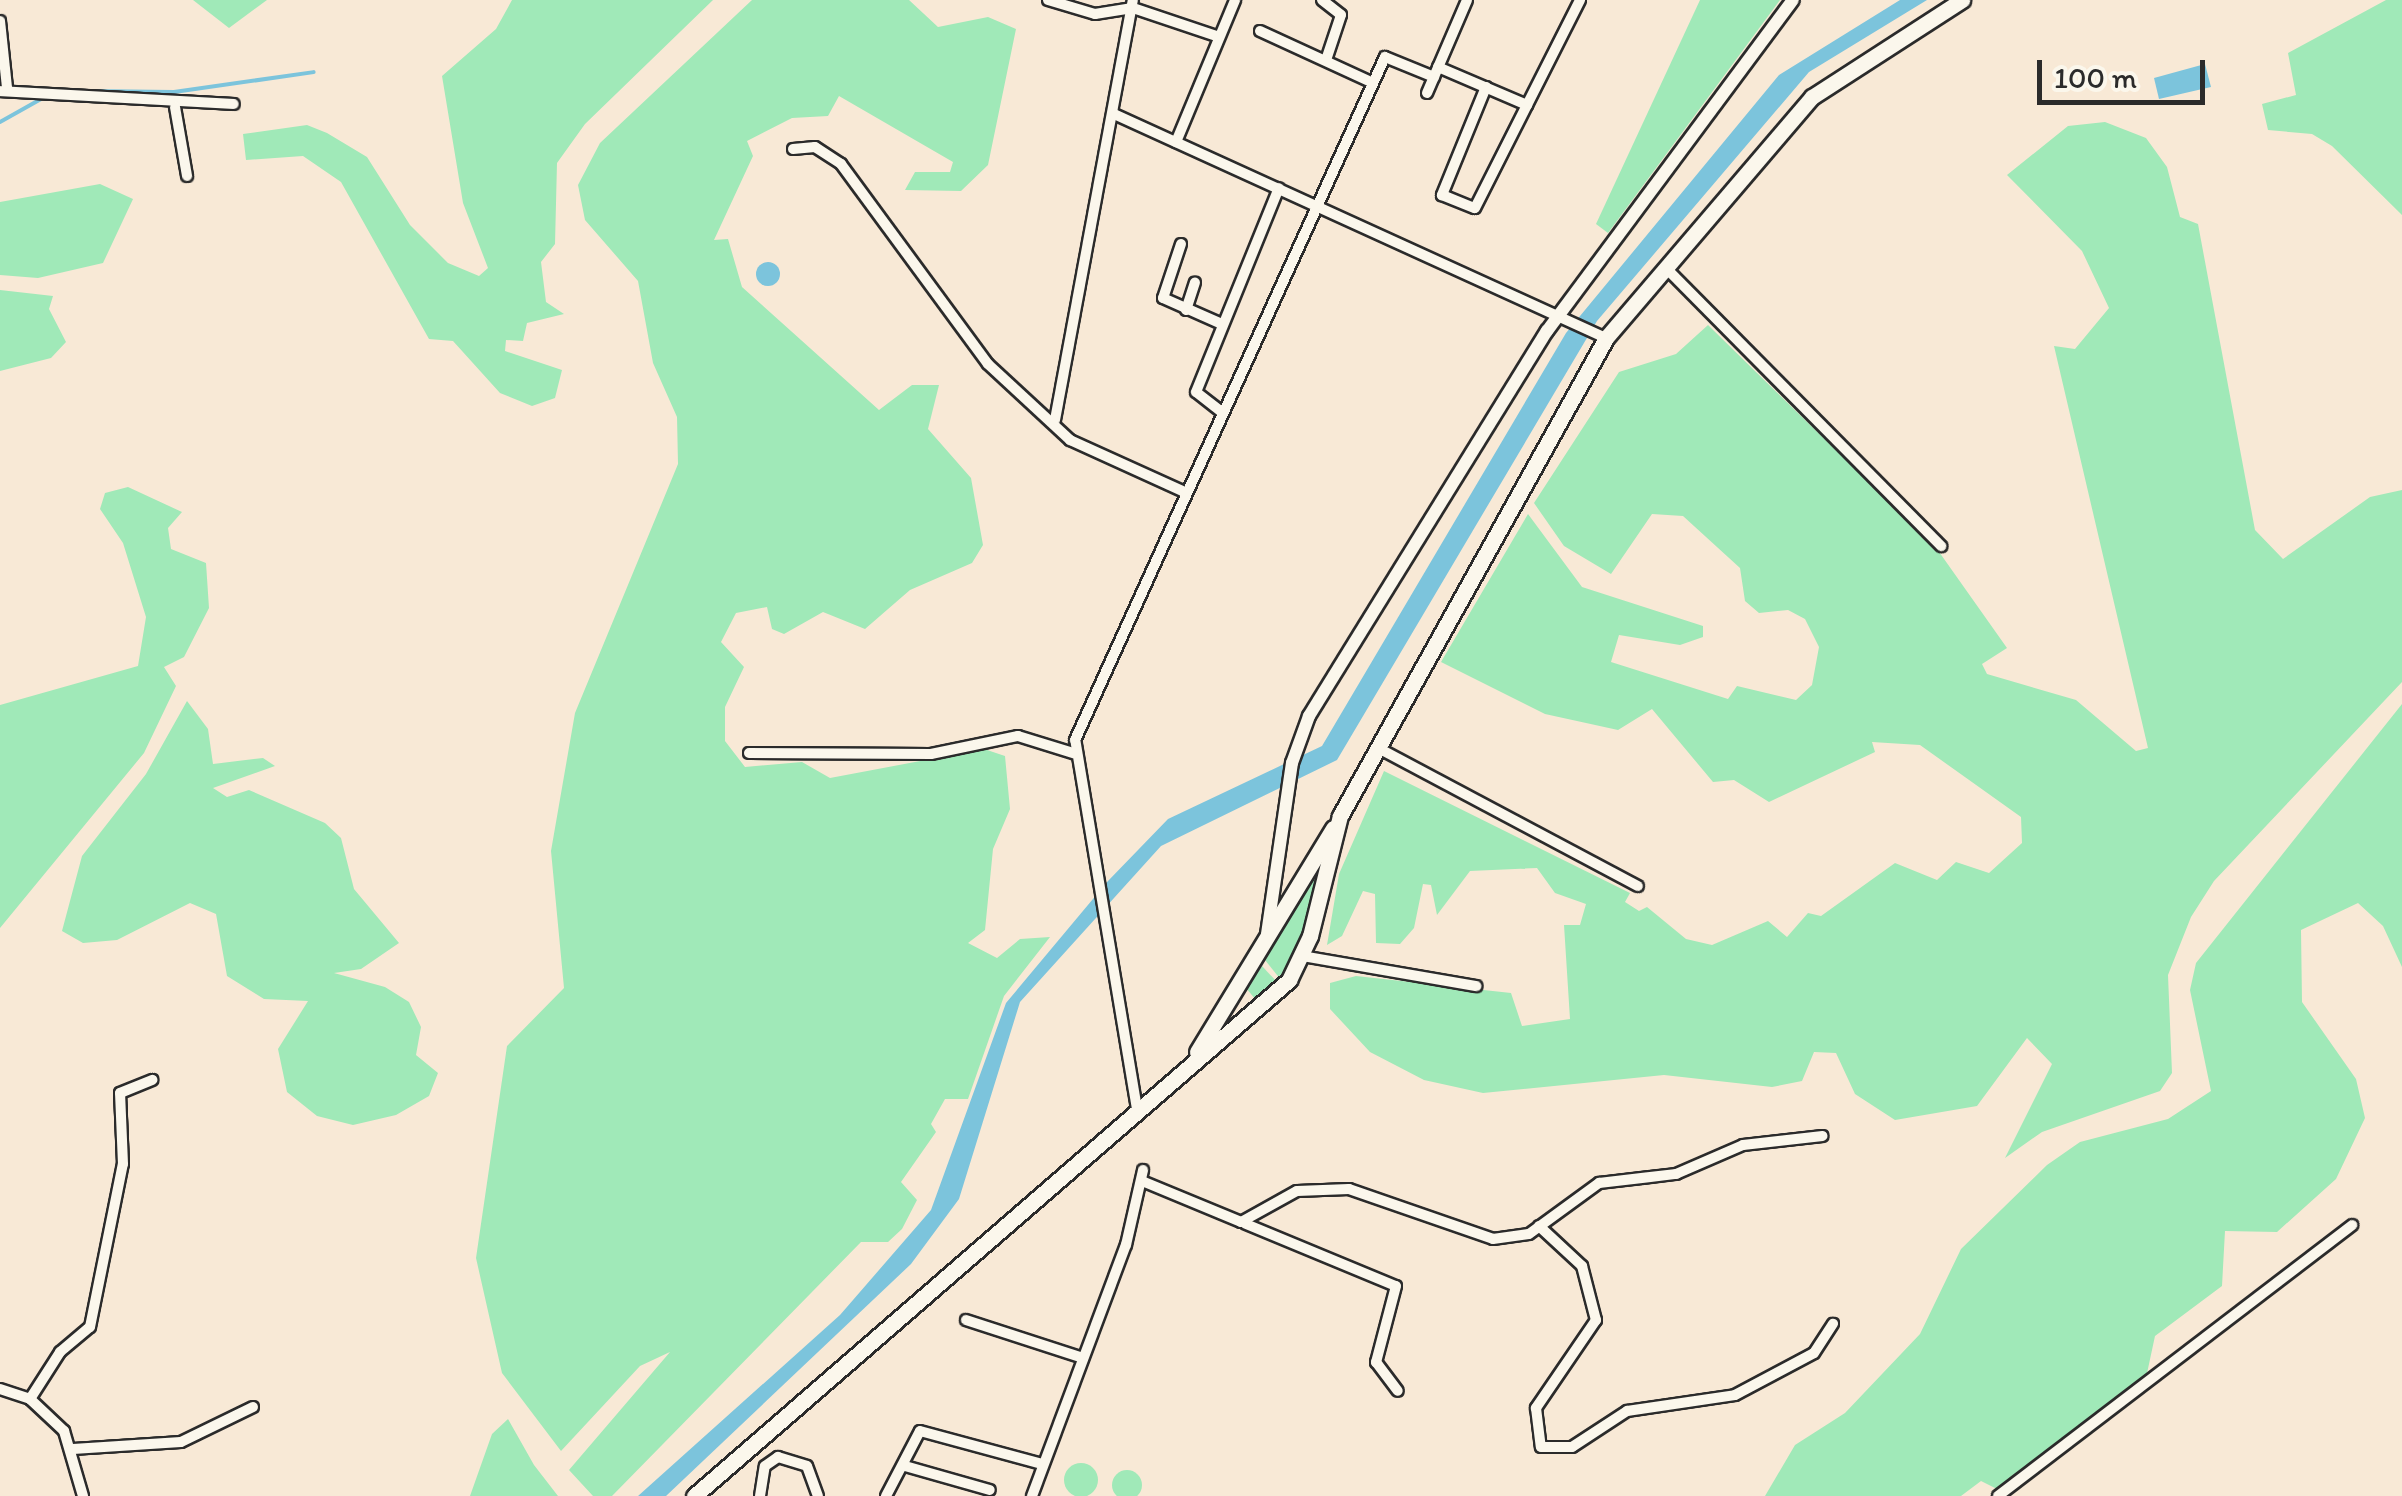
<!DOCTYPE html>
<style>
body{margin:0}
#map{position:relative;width:2402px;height:1496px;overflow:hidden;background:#f8e9d6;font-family:Itim,sans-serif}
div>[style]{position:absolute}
.green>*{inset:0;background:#a0e9b8}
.round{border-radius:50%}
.water>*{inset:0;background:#7cc4dc}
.stream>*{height:4px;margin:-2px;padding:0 2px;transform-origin:2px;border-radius:2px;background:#7cc4dc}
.roads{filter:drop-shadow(2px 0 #2b2b2b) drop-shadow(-2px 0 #2b2b2b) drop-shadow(0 2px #2b2b2b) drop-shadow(0 -2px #2b2b2b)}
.minor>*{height:10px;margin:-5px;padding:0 5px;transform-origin:5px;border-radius:5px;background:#fbf7ec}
.tertiary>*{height:12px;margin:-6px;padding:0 6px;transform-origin:6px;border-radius:6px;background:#fbf7ec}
.secondary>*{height:15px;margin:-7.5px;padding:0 7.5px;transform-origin:7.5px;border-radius:7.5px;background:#fbf7ec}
span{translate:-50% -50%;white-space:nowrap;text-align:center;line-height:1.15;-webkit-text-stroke:8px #fbf7ec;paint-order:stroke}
.scale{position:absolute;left:2037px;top:60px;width:168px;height:45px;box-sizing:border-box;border:5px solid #2b2b2b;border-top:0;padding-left:12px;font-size:30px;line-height:35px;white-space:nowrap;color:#2b2b2b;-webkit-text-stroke:8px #fbf7ec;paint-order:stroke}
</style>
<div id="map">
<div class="green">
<i style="clip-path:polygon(193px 0,267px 0,229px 28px)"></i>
<i style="clip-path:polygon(512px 0,713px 0,585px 124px,557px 163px,555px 244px,541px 262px,546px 302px,564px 314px,527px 323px,523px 341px,506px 340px,505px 351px,562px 370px,555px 398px,532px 406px,500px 393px,453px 341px,429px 339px,341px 182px,303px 156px,246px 160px,243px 134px,307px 125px,327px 133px,367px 157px,410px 225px,448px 263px,479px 276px,488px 268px,463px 203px,442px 76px,496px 29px)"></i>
<i style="clip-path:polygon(752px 0,909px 0,938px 27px,988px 17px,1016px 29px,988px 165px,961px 191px,905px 190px,915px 172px,950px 172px,953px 162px,839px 96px,828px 116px,792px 118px,747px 141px,753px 156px,714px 240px,728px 239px,742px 287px,879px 410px,912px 385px,939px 385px,928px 429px,971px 478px,983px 545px,972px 563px,910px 590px,865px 629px,823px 612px,784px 634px,772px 629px,767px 607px,736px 613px,721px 642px,744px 667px,725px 707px,725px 741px,745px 767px,802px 762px,830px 778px,984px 749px,1005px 756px,1010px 809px,993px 849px,985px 930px,968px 943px,997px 958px,1020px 939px,1050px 937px,1004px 996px,968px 1099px,945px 1099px,931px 1124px,936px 1132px,901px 1182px,917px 1200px,902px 1229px,888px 1242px,861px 1242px,612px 1496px,593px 1496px,569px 1470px,670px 1352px,640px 1366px,561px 1451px,502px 1373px,476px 1258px,507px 1046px,564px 988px,551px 851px,575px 713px,678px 464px,677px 417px,653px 363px,638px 281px,585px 220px,578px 185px,600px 143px)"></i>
<i style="clip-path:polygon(1700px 0,1780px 0,1608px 233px,1596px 224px)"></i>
<i style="clip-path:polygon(2386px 0,2402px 0,2402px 215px,2332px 146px,2312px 134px,2268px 130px,2262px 104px,2296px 95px,2288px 53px)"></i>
<i style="clip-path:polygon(2105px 122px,2146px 138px,2167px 167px,2180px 217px,2198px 224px,2255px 530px,2283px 559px,2370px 497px,2402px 490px,2402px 682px,2214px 881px,2191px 917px,2168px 975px,2172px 1073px,2160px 1091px,2042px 1132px,2005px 1158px,2052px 1064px,2027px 1038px,1977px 1106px,1895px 1120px,1855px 1094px,1836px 1053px,1814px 1052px,1802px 1081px,1772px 1087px,1664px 1075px,1483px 1093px,1424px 1080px,1370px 1052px,1330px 1009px,1330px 983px,1356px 976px,1511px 993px,1522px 1026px,1570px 1019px,1564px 925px,1580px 925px,1586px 904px,1555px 893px,1537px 868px,1470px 871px,1437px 915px,1431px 885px,1423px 884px,1414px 928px,1400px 944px,1376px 943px,1375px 894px,1363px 891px,1342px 936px,1327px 945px,1339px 874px,1384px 771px,1630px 893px,1625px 902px,1639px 911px,1647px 907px,1686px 939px,1712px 945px,1768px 921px,1787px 937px,1808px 913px,1821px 916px,1895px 863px,1937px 880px,1956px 862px,1989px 873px,2022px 843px,2021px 817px,1920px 745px,1872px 742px,1875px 752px,1769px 802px,1734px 780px,1713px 782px,1652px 709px,1618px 730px,1545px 714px,1441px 662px,1528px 514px,1582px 587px,1703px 626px,1703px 637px,1680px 645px,1619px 635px,1611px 662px,1728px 699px,1737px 686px,1796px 700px,1812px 685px,1819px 647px,1805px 619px,1788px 610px,1759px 613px,1745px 601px,1740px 568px,1683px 516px,1652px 514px,1611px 574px,1564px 546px,1534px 503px,1619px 372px,1676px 354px,1708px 325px,1937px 549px,2007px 648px,1982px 664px,1987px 674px,2076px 700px,2136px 751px,2148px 748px,2054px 346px,2075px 349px,2109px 308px,2082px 251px,2007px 175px,2068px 126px)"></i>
<i style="clip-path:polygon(100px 184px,133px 199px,103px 263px,38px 278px,0 275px,0 202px)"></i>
<i style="clip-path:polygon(0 290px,53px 296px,49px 309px,66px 342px,51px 358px,0 371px)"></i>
<i style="clip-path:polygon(128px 487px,182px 512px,168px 528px,171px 549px,206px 563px,209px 608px,184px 657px,164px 667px,176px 686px,144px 753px,0 928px,0 705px,138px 666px,146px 617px,123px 543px,100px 509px,105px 493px)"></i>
<i style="clip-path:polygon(187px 701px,208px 729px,213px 764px,263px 758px,275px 766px,213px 788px,227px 797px,249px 790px,325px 823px,341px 838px,354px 889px,399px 943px,361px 969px,334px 973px,385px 987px,409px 1002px,421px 1027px,416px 1055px,438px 1073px,429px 1096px,396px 1115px,353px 1125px,317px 1116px,287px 1092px,278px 1049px,308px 1001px,264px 999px,227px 976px,216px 914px,190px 903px,117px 940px,83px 943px,62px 931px,82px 856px,146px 774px)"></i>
<i style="clip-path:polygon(2402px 704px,2402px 967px,2383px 926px,2358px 903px,2301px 930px,2302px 1002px,2356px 1079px,2365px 1118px,2336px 1179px,2277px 1232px,2225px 1231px,2222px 1286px,2155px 1336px,2146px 1378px,1997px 1489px,1981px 1481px,1961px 1496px,1765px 1496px,1795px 1445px,1845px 1413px,1920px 1334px,1961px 1249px,2047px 1165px,2080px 1142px,2168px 1119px,2211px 1091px,2190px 990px,2196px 963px)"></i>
<i style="clip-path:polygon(1317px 873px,1304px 935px,1281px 980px,1265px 960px)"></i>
<i style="clip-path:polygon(1262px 966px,1278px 983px,1256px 1000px,1246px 988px)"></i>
<i style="clip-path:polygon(508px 1419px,534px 1465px,558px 1496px,470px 1496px,492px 1434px)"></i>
<i class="round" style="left:1064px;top:1463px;width:34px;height:34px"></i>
<i class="round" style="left:1112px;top:1470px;width:30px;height:30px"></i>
</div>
<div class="water">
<i style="clip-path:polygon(1900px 0,1927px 0,1809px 72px,1597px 321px,1337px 760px,1161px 846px,1020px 1002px,959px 1199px,911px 1264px,666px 1496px,638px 1496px,840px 1315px,931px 1210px,1006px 1003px,1108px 881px,1168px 819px,1322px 746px,1566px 333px,1779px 75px)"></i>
<i style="clip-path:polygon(2205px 64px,2211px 87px,2159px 99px,2154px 78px)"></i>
<i class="round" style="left:756px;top:262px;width:24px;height:24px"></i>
</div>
<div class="stream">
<i style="left:86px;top:91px;width:88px;rotate:0.7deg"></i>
<i style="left:174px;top:92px;width:141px;rotate:-8.1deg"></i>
<i style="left:0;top:122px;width:49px;rotate:-29.2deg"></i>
</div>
<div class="roads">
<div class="minor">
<i style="left:1048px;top:0;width:49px;rotate:16.6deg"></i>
<i style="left:1095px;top:14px;width:38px;rotate:-9deg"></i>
<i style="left:1133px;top:8px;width:88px;rotate:18.6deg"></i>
<i style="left:1322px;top:0;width:24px;rotate:38deg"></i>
<i style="left:1341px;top:15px;width:47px;rotate:108.4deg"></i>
<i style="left:0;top:21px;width:67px;rotate:84deg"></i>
<i style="left:1260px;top:31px;width:124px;rotate:24.7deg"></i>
<i style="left:1438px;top:67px;width:97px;rotate:23.1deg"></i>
<i style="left:1486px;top:87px;width:117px;rotate:112.2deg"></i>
<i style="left:1442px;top:195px;width:35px;rotate:22deg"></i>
<i style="left:1475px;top:208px;width:233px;rotate:-63.2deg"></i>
<i style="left:0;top:91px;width:234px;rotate:3.2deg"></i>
<i style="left:1427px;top:93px;width:101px;rotate:-66.7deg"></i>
<i style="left:175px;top:107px;width:70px;rotate:80.1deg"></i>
<i style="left:1114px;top:114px;width:541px;rotate:24.48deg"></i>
<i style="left:1176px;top:142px;width:154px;rotate:-67.4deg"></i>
<i style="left:793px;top:149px;width:22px;rotate:-5deg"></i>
<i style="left:815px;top:147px;width:31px;rotate:33deg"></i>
<i style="left:841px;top:164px;width:248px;rotate:53.7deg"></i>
<i style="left:988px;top:364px;width:112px;rotate:42.8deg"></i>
<i style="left:1070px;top:440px;width:128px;rotate:24.4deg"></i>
<i style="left:1181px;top:244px;width:57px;rotate:108.4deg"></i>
<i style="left:1163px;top:298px;width:64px;rotate:23.8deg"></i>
<i style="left:1667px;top:269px;width:390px;rotate:45.3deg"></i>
<i style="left:1186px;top:310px;width:29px;rotate:-72deg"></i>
<i style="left:1223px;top:413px;width:34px;rotate:-142deg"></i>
<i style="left:1196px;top:392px;width:220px;rotate:-67.9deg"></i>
<i style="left:1055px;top:420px;width:427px;rotate:-79.5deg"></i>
<i style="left:1380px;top:749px;width:292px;rotate:28deg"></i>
<i style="left:749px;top:753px;width:182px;rotate:0.3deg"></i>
<i style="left:931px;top:754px;width:89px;rotate:-11.7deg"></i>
<i style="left:1018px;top:736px;width:58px;rotate:17.2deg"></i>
<i style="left:1302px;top:956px;width:177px;rotate:9.8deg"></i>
<i style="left:1137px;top:1109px;width:374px;rotate:-99.5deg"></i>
<i style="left:1075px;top:740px;width:750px;rotate:-65.59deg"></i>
<i style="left:1385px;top:57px;width:53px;rotate:22.2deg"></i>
<i style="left:1142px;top:1181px;width:107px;rotate:22.5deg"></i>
<i style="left:1241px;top:1222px;width:64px;rotate:-29deg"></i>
<i style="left:1297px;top:1191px;width:52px;rotate:-2.2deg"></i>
<i style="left:1349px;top:1189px;width:152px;rotate:19.1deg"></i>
<i style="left:1493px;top:1239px;width:36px;rotate:-8deg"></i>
<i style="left:1529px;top:1234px;width:87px;rotate:-36.1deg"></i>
<i style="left:1599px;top:1183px;width:78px;rotate:-6.7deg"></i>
<i style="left:1676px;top:1174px;width:73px;rotate:-23.4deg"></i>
<i style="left:1743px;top:1145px;width:80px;rotate:-6.5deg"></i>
<i style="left:1246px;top:1224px;width:162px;rotate:22.5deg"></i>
<i style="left:1396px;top:1286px;width:79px;rotate:104.7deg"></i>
<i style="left:1376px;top:1362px;width:36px;rotate:53deg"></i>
<i style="left:1539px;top:1226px;width:59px;rotate:42.9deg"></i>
<i style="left:1582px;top:1266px;width:56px;rotate:75.5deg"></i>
<i style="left:1596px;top:1320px;width:107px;rotate:124.3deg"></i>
<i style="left:1536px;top:1408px;width:39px;rotate:83deg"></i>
<i style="left:1541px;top:1447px;width:31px"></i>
<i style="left:1572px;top:1447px;width:66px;rotate:-33.2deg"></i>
<i style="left:1627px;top:1411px;width:109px;rotate:-8.4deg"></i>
<i style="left:1735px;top:1395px;width:89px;rotate:-28deg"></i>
<i style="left:1814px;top:1353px;width:35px;rotate:-57deg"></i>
<i style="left:966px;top:1320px;width:123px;rotate:18deg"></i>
<i style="left:0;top:1389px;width:32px;rotate:18deg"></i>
<i style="left:30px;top:1399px;width:47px;rotate:43.3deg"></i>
<i style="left:64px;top:1431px;width:68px;rotate:73.7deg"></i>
<i style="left:30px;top:1399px;width:56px;rotate:-57.4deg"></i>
<i style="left:60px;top:1352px;width:39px;rotate:-40deg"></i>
<i style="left:90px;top:1327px;width:166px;rotate:-78.6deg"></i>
<i style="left:123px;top:1164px;width:71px;rotate:-92.4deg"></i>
<i style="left:120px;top:1093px;width:35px;rotate:-22deg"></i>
<i style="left:73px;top:1449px;width:108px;rotate:-3.7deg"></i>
<i style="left:181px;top:1442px;width:80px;rotate:-25.9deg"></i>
<i style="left:905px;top:1466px;width:88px;rotate:15.8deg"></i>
<i style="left:760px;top:1496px;width:30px;rotate:-81deg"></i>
<i style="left:765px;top:1466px;width:16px;rotate:-35deg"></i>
<i style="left:778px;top:1457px;width:30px;rotate:17deg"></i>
<i style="left:807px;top:1466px;width:32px;rotate:70deg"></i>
<i style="left:886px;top:1496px;width:73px;rotate:-62.4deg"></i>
<i style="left:920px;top:1431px;width:126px;rotate:15.1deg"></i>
<i style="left:1032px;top:1496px;width:268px;rotate:-69.5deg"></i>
<i style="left:1126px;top:1245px;width:77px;rotate:-77.2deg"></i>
<i style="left:1998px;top:1496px;width:446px;rotate:-37.4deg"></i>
</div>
<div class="tertiary">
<i style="left:1267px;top:934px;width:173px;rotate:-81.7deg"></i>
<i style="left:1292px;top:763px;width:50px;rotate:-70.1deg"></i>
<i style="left:1309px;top:716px;width:453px;rotate:-58.3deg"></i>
<i style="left:1547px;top:331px;width:412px;rotate:-53.4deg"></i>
</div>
<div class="secondary">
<i style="left:1197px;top:1052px;width:262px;rotate:-58.7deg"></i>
<i style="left:694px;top:1496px;width:788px;rotate:-40.93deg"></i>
<i style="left:1289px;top:980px;width:49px;rotate:-64.5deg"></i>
<i style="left:1310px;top:936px;width:124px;rotate:-76deg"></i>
<i style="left:1340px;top:816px;width:547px;rotate:-60.9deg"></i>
<i style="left:1606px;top:338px;width:317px;rotate:-49.5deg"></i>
<i style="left:1812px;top:97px;width:179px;rotate:-32.9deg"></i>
</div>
</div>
<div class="scale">100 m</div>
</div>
